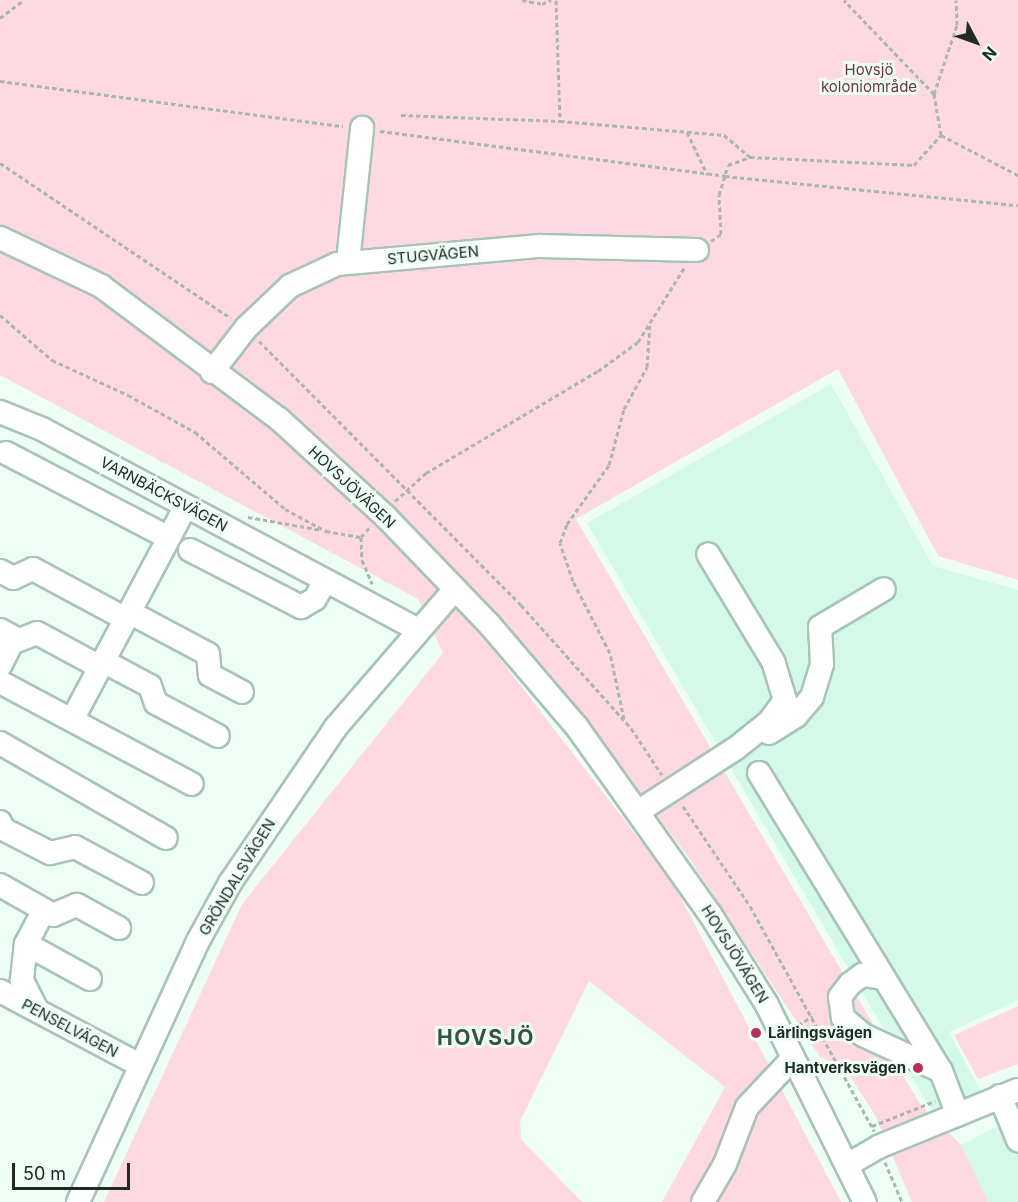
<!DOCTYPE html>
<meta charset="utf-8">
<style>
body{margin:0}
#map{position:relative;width:1018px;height:1202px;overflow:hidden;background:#edfef6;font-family:Inter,sans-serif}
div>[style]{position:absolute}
.built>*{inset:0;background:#d4f9e9}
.green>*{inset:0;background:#fed9e1}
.path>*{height:3px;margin-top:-1.5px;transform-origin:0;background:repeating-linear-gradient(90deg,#a8b7b0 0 4.5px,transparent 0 7.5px)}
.roads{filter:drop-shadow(2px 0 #a8c3b7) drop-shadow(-2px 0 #a8c3b7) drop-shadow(0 2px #a8c3b7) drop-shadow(0 -2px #a8c3b7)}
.minor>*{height:22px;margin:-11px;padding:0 11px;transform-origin:11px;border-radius:11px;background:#fff}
.dots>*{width:16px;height:16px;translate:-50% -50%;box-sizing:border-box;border:3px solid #edfef6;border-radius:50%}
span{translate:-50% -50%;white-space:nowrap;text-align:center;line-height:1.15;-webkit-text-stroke:6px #edfef6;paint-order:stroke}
.park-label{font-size:15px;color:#6e3445}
.street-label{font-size:15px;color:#202b26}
.poi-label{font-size:15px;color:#202b26;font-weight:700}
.left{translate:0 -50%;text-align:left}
.right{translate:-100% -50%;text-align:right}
.district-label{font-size:21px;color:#385045;font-weight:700;letter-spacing:1.5px}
.north{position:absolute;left:946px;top:12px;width:60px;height:60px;-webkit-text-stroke:4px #edfef6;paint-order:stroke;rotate:131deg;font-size:16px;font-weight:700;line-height:24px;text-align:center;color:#202b26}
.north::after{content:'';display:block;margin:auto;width:21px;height:27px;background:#202b26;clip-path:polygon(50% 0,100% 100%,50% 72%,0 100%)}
.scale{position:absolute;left:12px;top:1163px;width:118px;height:27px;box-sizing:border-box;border:3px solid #202b26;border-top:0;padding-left:8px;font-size:18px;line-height:21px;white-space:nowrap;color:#202b26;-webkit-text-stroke:4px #edfef6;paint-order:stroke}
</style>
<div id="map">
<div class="built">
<i style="clip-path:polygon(831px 384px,933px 566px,1018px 590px,1018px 1000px,949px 1032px,982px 1093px,932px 1111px,587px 523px)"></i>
<i style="clip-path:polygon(1018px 1116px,1018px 1202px,988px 1202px,961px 1145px)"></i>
</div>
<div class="green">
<i style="clip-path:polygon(0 0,1018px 0,1018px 580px,938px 556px,838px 369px,576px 519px,920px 1104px,961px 1145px,988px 1202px,912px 1202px,875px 1115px,846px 1070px,820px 1057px,687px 855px,586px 724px,251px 388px,0 229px)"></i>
<i style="clip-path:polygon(0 244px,106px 294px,274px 427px,381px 525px,470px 620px,673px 883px,841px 1202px,662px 1202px,725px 1087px,589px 981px,520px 1121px,521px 1139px,582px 1202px,104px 1202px,242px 904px,443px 653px,418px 599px,0 375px)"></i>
<i style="clip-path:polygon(1018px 1006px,1018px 1064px,978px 1079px,954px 1035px)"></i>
</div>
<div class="path">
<i style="left:522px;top:0;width:20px;rotate:11deg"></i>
<i style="left:542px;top:4px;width:10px;rotate:-24deg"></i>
<i style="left:556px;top:0;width:121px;rotate:88.1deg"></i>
<i style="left:0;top:18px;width:30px;rotate:-37deg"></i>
<i style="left:0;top:81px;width:346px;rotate:7.5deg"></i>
<i style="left:934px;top:94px;width:73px;rotate:-71.6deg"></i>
<i style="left:957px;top:25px;width:25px;rotate:-92deg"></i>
<i style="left:401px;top:115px;width:159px;rotate:2.2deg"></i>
<i style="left:560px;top:121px;width:165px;rotate:4.9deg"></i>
<i style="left:724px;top:135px;width:34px;rotate:40deg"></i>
<i style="left:380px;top:131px;width:348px;rotate:7.4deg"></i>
<i style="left:725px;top:176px;width:294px;rotate:5.7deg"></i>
<i style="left:687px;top:132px;width:47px;rotate:64.5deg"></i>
<i style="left:941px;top:135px;width:87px;rotate:27.5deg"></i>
<i style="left:0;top:163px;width:278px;rotate:33.9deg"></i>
<i style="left:711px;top:241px;width:12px;rotate:-35deg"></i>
<i style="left:721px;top:234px;width:39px;rotate:-93deg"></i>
<i style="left:719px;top:195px;width:31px;rotate:-73deg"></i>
<i style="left:728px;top:165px;width:23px;rotate:-20deg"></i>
<i style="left:750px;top:157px;width:164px;rotate:2.8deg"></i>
<i style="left:914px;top:165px;width:40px;rotate:-48deg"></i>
<i style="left:941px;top:135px;width:42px;rotate:-99.7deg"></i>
<i style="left:934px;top:94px;width:130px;rotate:-133.8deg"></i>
<i style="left:0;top:315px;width:69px;rotate:40.9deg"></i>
<i style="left:52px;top:360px;width:84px;rotate:24.7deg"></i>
<i style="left:128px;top:395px;width:77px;rotate:28.9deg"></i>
<i style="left:195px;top:432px;width:118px;rotate:40.5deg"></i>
<i style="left:285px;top:509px;width:47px;rotate:28.2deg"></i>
<i style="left:326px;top:531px;width:36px;rotate:10deg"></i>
<i style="left:361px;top:537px;width:23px;rotate:88deg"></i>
<i style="left:362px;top:560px;width:26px;rotate:67deg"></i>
<i style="left:259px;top:341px;width:372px;rotate:45.2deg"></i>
<i style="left:521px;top:605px;width:165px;rotate:48.2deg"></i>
<i style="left:631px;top:728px;width:56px;rotate:56.6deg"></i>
<i style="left:395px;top:501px;width:42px;rotate:-42.1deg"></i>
<i style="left:426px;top:473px;width:200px;rotate:-30.7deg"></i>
<i style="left:598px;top:371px;width:49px;rotate:-35.9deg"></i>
<i style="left:638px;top:342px;width:87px;rotate:-58.1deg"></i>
<i style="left:248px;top:517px;width:75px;rotate:10deg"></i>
<i style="left:361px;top:537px;width:13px;rotate:-48deg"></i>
<i style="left:624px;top:719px;width:67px;rotate:-102deg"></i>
<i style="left:610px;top:653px;width:81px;rotate:-117.2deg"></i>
<i style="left:573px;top:581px;width:40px;rotate:-108.9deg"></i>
<i style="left:560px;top:543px;width:20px;rotate:-70deg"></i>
<i style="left:567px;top:524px;width:72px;rotate:-54.6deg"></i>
<i style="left:609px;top:465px;width:58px;rotate:-75deg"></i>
<i style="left:624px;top:409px;width:48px;rotate:-61.3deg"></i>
<i style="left:647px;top:367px;width:44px;rotate:-86.1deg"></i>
<i style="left:683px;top:806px;width:120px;rotate:56.2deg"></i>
<i style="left:750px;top:906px;width:257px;rotate:61.1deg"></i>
<i style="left:798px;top:1025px;width:17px;rotate:-31deg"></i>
<i style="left:872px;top:1126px;width:68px;rotate:-21.6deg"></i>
<i style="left:885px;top:1162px;width:43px;rotate:67deg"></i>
</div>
<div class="roads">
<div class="minor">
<i style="left:0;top:238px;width:112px;rotate:25.4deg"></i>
<i style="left:101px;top:286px;width:222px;rotate:36.8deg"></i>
<i style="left:279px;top:419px;width:145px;rotate:42.5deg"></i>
<i style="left:386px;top:517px;width:149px;rotate:46.1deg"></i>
<i style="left:489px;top:624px;width:135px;rotate:49.5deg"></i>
<i style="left:577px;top:727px;width:229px;rotate:54.6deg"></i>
<i style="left:710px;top:914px;width:107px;rotate:57.9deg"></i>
<i style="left:767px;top:1005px;width:220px;rotate:63.6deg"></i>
<i style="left:348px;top:262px;width:135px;rotate:-84deg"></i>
<i style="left:212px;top:372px;width:56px;rotate:-52.3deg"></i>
<i style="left:246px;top:328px;width:61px;rotate:-43.7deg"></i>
<i style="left:290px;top:286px;width:52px;rotate:-25.1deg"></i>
<i style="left:337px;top:264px;width:204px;rotate:-5.1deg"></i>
<i style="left:540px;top:246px;width:157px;rotate:1.5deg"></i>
<i style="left:0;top:412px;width:45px;rotate:22deg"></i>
<i style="left:42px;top:429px;width:426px;rotate:28.1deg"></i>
<i style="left:6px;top:453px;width:171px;rotate:27.5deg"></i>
<i style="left:190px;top:550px;width:125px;rotate:27.2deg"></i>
<i style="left:301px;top:607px;width:16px;rotate:-30deg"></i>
<i style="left:315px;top:599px;width:21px;rotate:-61deg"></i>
<i style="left:0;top:571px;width:15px;rotate:28deg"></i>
<i style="left:13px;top:578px;width:22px;rotate:-24deg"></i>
<i style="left:33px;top:569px;width:106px;rotate:28.3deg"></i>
<i style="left:129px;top:612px;width:89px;rotate:28deg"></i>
<i style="left:208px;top:654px;width:21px;rotate:85deg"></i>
<i style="left:210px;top:675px;width:36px;rotate:28deg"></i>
<i style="left:0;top:630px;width:21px;rotate:28deg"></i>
<i style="left:19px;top:640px;width:19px;rotate:-21deg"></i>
<i style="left:37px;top:633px;width:72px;rotate:28.4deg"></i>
<i style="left:103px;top:661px;width:53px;rotate:28deg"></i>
<i style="left:150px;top:686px;width:18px;rotate:71deg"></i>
<i style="left:156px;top:703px;width:70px;rotate:28deg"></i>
<i style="left:0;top:666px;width:31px;rotate:-63deg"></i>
<i style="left:0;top:682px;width:217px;rotate:28deg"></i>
<i style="left:72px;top:720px;width:242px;rotate:-62deg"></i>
<i style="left:769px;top:733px;width:32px;rotate:-32deg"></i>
<i style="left:796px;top:716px;width:25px;rotate:-50deg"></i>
<i style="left:812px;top:697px;width:34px;rotate:-73deg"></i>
<i style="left:822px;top:664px;width:37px;rotate:-93deg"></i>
<i style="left:820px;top:627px;width:74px;rotate:-30.7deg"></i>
<i style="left:0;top:743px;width:191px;rotate:29.8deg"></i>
<i style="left:759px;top:773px;width:349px;rotate:58.6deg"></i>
<i style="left:941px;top:1071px;width:47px;rotate:68.9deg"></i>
<i style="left:639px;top:811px;width:114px;rotate:-32.9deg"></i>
<i style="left:735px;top:749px;width:43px;rotate:-38.5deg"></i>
<i style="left:769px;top:722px;width:27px;rotate:-54deg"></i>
<i style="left:785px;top:700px;width:39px;rotate:-107deg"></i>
<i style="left:774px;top:663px;width:127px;rotate:-121.2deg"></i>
<i style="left:0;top:822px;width:8px;rotate:67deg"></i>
<i style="left:3px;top:829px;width:53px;rotate:27.1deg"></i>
<i style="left:50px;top:853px;width:26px;rotate:-13deg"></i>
<i style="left:75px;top:847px;width:76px;rotate:28.2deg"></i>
<i style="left:0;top:885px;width:61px;rotate:29.5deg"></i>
<i style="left:53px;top:915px;width:26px;rotate:-23deg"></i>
<i style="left:77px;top:905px;width:48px;rotate:28.7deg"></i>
<i style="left:26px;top:944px;width:73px;rotate:28.7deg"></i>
<i style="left:884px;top:978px;width:22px;rotate:-172deg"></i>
<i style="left:862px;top:975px;width:15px;rotate:143deg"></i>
<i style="left:850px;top:984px;width:16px;rotate:128deg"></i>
<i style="left:840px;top:997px;width:21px;rotate:82deg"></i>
<i style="left:843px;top:1018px;width:26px;rotate:40deg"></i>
<i style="left:863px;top:1035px;width:86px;rotate:24.8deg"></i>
<i style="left:0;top:991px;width:158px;rotate:27.9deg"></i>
<i style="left:37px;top:1010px;width:34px;rotate:-117deg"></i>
<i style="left:22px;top:980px;width:36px;rotate:-84deg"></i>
<i style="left:26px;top:944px;width:38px;rotate:-62deg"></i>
<i style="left:1000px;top:1096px;width:48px;rotate:67.8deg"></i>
<i style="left:849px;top:1164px;width:34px;rotate:-30deg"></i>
<i style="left:878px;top:1147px;width:151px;rotate:-22.2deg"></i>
<i style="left:78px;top:1202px;width:287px;rotate:-65.3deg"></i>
<i style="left:198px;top:941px;width:66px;rotate:-61.1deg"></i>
<i style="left:230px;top:883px;width:189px;rotate:-55.8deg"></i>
<i style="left:336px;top:727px;width:182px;rotate:-49.2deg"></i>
<i style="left:703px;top:1202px;width:44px;rotate:-59.9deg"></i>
<i style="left:725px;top:1164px;width:61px;rotate:-68.9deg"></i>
<i style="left:747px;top:1107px;width:67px;rotate:-46.8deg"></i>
</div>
</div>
<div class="dots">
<i style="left:756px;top:1033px;background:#ba2d61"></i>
<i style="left:918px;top:1068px;background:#ba2d61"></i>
</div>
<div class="park-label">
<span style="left:869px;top:78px">Hovsjö<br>koloniområde</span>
</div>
<div class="street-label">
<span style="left:433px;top:255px;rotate:-5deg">STUGVÄGEN</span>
<span style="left:352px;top:487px;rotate:43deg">HOVSJÖVÄGEN</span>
<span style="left:164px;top:494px;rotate:28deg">VARNBÄCKSVÄGEN</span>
<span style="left:237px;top:877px;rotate:-59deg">GRÖNDALSVÄGEN</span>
<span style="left:735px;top:954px;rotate:58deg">HOVSJÖVÄGEN</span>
<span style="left:70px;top:1028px;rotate:28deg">PENSELVÄGEN</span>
</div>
<div class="poi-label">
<span class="left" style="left:768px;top:1033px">Lärlingsvägen</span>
<span class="right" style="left:906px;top:1068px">Hantverksvägen</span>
</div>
<div class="district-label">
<span style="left:486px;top:1038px">HOVSJÖ</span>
</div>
<div class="north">N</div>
<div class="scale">50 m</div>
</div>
